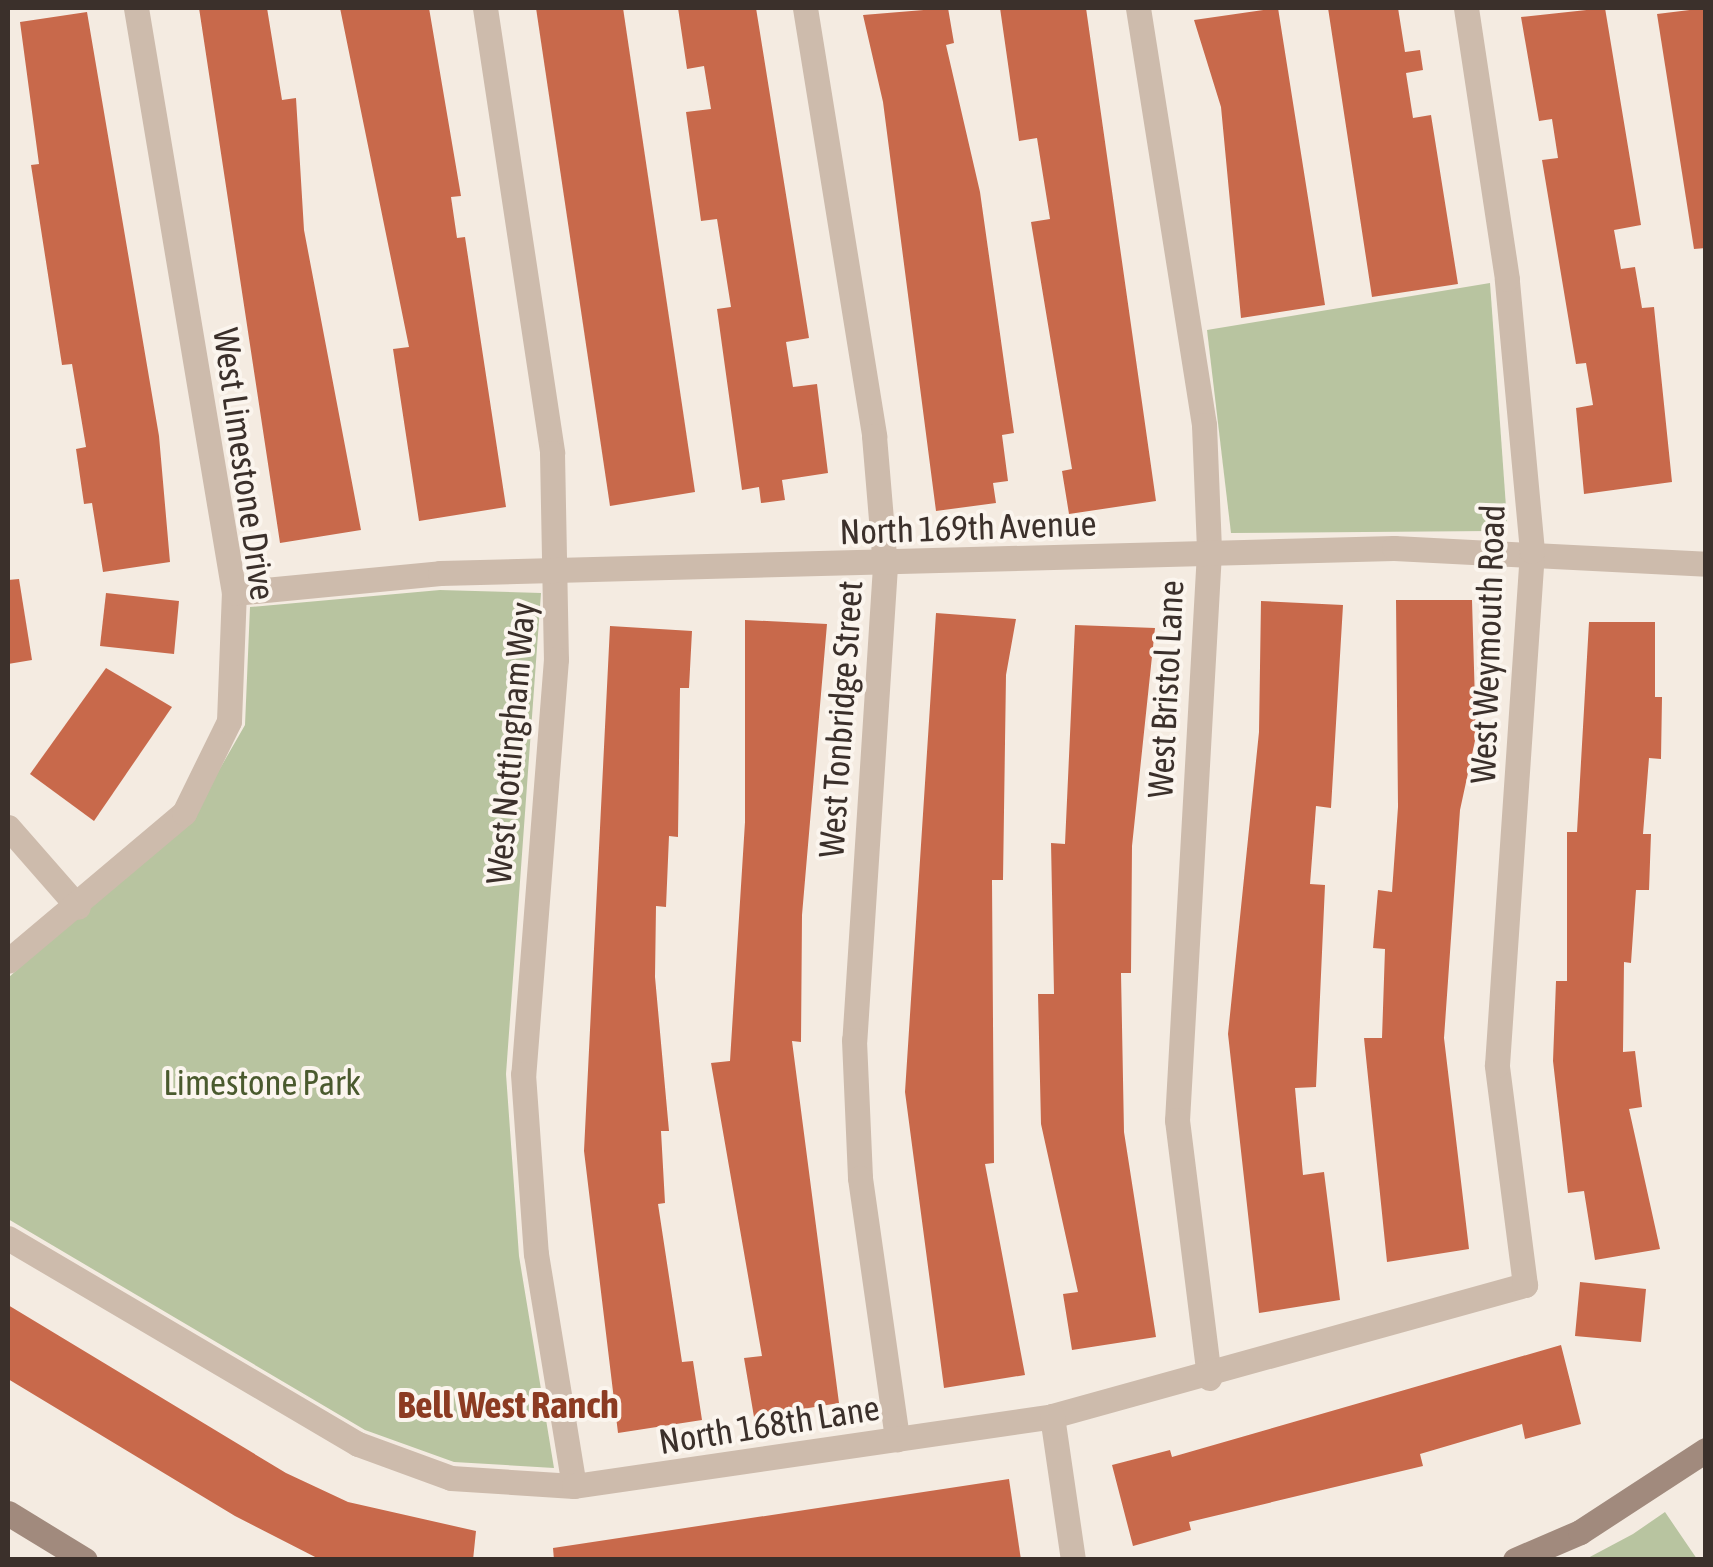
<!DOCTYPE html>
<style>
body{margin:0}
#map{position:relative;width:1713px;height:1567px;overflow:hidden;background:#f4ebe1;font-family:"Asap Condensed",sans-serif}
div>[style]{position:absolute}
.green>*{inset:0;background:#b8c4a0}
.building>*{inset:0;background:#c8694b}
.street>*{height:25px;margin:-12.5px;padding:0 12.5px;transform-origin:12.5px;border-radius:12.5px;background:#cdbbac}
.secondary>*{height:25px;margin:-12.5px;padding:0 12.5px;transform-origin:12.5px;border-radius:12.5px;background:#a18a7d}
span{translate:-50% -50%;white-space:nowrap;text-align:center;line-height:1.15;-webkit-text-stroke:8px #fbf5ee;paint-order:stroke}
.street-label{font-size:35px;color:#3b302b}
.park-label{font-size:35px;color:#4a5a2e}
.neighbourhood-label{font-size:38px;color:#8c3b22;font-weight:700}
.frame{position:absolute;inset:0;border:10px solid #3b302b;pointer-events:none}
</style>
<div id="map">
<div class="green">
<i style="clip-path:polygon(1490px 283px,1507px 521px,1491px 531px,1231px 533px,1207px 330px)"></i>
<i style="clip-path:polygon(440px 590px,541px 593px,506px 1074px,519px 1256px,554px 1468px,454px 1462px,365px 1430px,8px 1219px,8px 978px,199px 805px,245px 725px,250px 607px)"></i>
<i style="clip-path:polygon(1665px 1512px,1697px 1559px,1586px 1559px,1633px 1534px)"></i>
</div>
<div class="building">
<i style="clip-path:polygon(199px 8px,267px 8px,282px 100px,296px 98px,304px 230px,361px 530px,280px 543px)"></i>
<i style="clip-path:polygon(340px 8px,429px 8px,461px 196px,451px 197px,457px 238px,465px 237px,506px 507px,419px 521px,393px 349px,409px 347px)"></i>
<i style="clip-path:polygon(536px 8px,623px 8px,695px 492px,610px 506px)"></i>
<i style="clip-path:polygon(678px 8px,756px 8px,809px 338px,786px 342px,793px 387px,817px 384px,828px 473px,782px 480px,785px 500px,761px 503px,759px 487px,742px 490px,717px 309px,731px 307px,717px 219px,701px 221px,686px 112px,711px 109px,704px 66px,687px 69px)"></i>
<i style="clip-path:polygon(948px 8px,954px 43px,946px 45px,980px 192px,1014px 433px,1002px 435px,1008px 481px,993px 483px,996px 503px,936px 511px,883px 102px,863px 15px)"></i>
<i style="clip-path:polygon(1000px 8px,1086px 8px,1156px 501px,1069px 514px,1062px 471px,1072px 469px,1031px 222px,1050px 219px,1037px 138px,1019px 141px)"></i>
<i style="clip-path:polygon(1278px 8px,1325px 305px,1241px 318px,1221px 107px,1194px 20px)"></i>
<i style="clip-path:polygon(1328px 8px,1398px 8px,1405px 52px,1420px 50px,1423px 70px,1406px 73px,1413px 118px,1431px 115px,1458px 284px,1372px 297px)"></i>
<i style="clip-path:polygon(1605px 8px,1641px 225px,1614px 230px,1621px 269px,1635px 267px,1642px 308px,1654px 307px,1672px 482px,1584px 494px,1576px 408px,1593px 405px,1586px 363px,1576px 364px,1542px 160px,1558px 158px,1552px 119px,1539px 121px,1521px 17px)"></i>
<i style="clip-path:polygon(1706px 8px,1706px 248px,1694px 249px,1657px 14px)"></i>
<i style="clip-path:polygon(87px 12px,159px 436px,170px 562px,103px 572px,92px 503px,84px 504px,76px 449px,86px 447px,72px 364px,62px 365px,31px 165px,39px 164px,20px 22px)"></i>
<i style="clip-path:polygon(19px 579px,32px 660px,8px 664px,8px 580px)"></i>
<i style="clip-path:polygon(106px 593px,179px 601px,174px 654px,100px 646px)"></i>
<i style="clip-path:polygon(1396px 600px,1472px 600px,1476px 736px,1460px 810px,1444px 1038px,1469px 1249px,1387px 1262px,1364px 1038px,1382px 1038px,1385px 949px,1373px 948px,1378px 890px,1392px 892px,1398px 807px)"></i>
<i style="clip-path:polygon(1261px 601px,1343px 605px,1331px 808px,1316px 806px,1310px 884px,1325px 885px,1316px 1087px,1295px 1088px,1303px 1175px,1324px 1172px,1340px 1300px,1259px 1313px,1228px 1034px,1259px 732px)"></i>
<i style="clip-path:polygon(936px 613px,1016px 619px,1006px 675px,1003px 880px,992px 880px,994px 1163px,985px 1164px,1025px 1375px,944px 1388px,905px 1092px)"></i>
<i style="clip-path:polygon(745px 620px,827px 624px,802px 915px,801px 1042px,792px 1041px,839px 1403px,754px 1417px,744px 1358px,762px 1356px,711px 1063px,730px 1061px,745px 822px)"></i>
<i style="clip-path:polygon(1589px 622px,1655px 622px,1655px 697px,1662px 697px,1661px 759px,1649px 758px,1643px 834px,1651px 834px,1649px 890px,1636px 890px,1631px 963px,1624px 962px,1623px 1052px,1635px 1051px,1642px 1107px,1629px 1109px,1660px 1249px,1595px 1260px,1584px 1191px,1568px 1193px,1553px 1061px,1556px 981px,1567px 981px,1567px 832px,1577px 832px)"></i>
<i style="clip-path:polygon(1075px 625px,1155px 628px,1132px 846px,1131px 973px,1121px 973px,1124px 1132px,1156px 1337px,1072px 1350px,1063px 1294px,1078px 1292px,1041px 1124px,1038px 994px,1054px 994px,1051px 843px,1065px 844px)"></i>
<i style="clip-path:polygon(610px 626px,692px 631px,689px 688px,680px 688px,678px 837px,669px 836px,666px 907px,656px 906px,655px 977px,669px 1131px,661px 1131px,665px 1203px,658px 1204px,682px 1362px,693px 1361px,702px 1420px,618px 1433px,584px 1151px)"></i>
<i style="clip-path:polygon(106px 668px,172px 707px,94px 821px,30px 774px)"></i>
<i style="clip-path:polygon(1580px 1282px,1646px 1289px,1641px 1342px,1575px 1336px)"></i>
<i style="clip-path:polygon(8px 1305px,286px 1473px,348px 1502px,476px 1531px,473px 1560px,321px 1560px,235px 1516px,8px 1379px)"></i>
<i style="clip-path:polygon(1561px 1345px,1581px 1424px,1525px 1439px,1522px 1424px,1420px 1454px,1423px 1466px,1189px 1522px,1191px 1530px,1133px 1546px,1112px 1465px,1170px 1450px,1172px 1457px)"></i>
<i style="clip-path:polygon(1009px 1479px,1021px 1560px,554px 1560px,553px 1548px)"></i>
</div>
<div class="street">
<i style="left:485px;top:8px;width:450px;rotate:81.4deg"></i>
<i style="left:552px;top:453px;width:206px;rotate:88.9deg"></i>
<i style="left:556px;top:659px;width:416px;rotate:94.5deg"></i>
<i style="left:523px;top:1074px;width:180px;rotate:85.9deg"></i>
<i style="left:536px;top:1254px;width:235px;rotate:80.7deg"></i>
<i style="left:805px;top:8px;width:434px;rotate:80.8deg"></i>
<i style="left:874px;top:436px;width:130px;rotate:85.2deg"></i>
<i style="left:885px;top:566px;width:475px;rotate:93.7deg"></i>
<i style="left:854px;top:1040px;width:138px;rotate:87.5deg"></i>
<i style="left:860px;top:1178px;width:264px;rotate:81.9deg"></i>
<i style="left:1138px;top:8px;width:422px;rotate:81deg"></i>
<i style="left:1204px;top:425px;width:127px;rotate:87.7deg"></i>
<i style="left:1209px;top:552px;width:569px;rotate:93.22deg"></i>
<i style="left:1177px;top:1120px;width:260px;rotate:82.9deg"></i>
<i style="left:234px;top:593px;width:207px;rotate:-5.5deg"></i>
<i style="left:440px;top:573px;width:954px;rotate:-1.5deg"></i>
<i style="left:1394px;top:548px;width:312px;rotate:2.9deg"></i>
<i style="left:8px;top:827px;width:106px;rotate:48.8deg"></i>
<i style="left:8px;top:961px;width:230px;rotate:-40.1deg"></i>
<i style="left:184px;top:813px;width:102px;rotate:-63.9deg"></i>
<i style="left:229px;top:721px;width:128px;rotate:-87.8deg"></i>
<i style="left:234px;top:593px;width:593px;rotate:-99.51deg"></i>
<i style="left:8px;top:1238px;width:406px;rotate:30.5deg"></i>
<i style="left:358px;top:1444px;width:99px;rotate:20.1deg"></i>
<i style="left:451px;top:1478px;width:123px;rotate:3.7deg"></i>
<i style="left:574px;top:1486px;width:483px;rotate:-8.3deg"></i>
<i style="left:1052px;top:1416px;width:491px;rotate:-15.5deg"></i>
<i style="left:1525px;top:1285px;width:222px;rotate:-97.3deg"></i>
<i style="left:1497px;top:1065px;width:515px;rotate:-86.1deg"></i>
<i style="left:1532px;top:551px;width:273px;rotate:-95.3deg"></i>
<i style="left:1507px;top:279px;width:274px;rotate:-98.6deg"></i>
<i style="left:1052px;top:1416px;width:146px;rotate:81.7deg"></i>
</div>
<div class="secondary">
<i style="left:8px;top:1513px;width:90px;rotate:31.4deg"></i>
<i style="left:1515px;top:1560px;width:71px;rotate:-23.3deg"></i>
<i style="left:1580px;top:1532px;width:150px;rotate:-33.1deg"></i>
</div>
<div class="street-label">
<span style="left:245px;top:464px;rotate:82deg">West Limestone Drive</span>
<span style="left:968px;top:527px;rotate:-2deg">North 169th Avenue</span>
<span style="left:1487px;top:644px;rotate:-88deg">West Weymouth Road</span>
<span style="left:1165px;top:689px;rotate:-87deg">West Bristol Lane</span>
<span style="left:840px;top:719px;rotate:-86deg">West Tonbridge Street</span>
<span style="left:510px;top:743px;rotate:-85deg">West Nottingham Way</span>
<span style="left:769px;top:1424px;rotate:-9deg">North 168th Lane</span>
</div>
<div class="park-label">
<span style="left:262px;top:1082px">Limestone Park</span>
</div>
<div class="neighbourhood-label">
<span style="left:508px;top:1405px">Bell West Ranch</span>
</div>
<div class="frame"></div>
</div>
